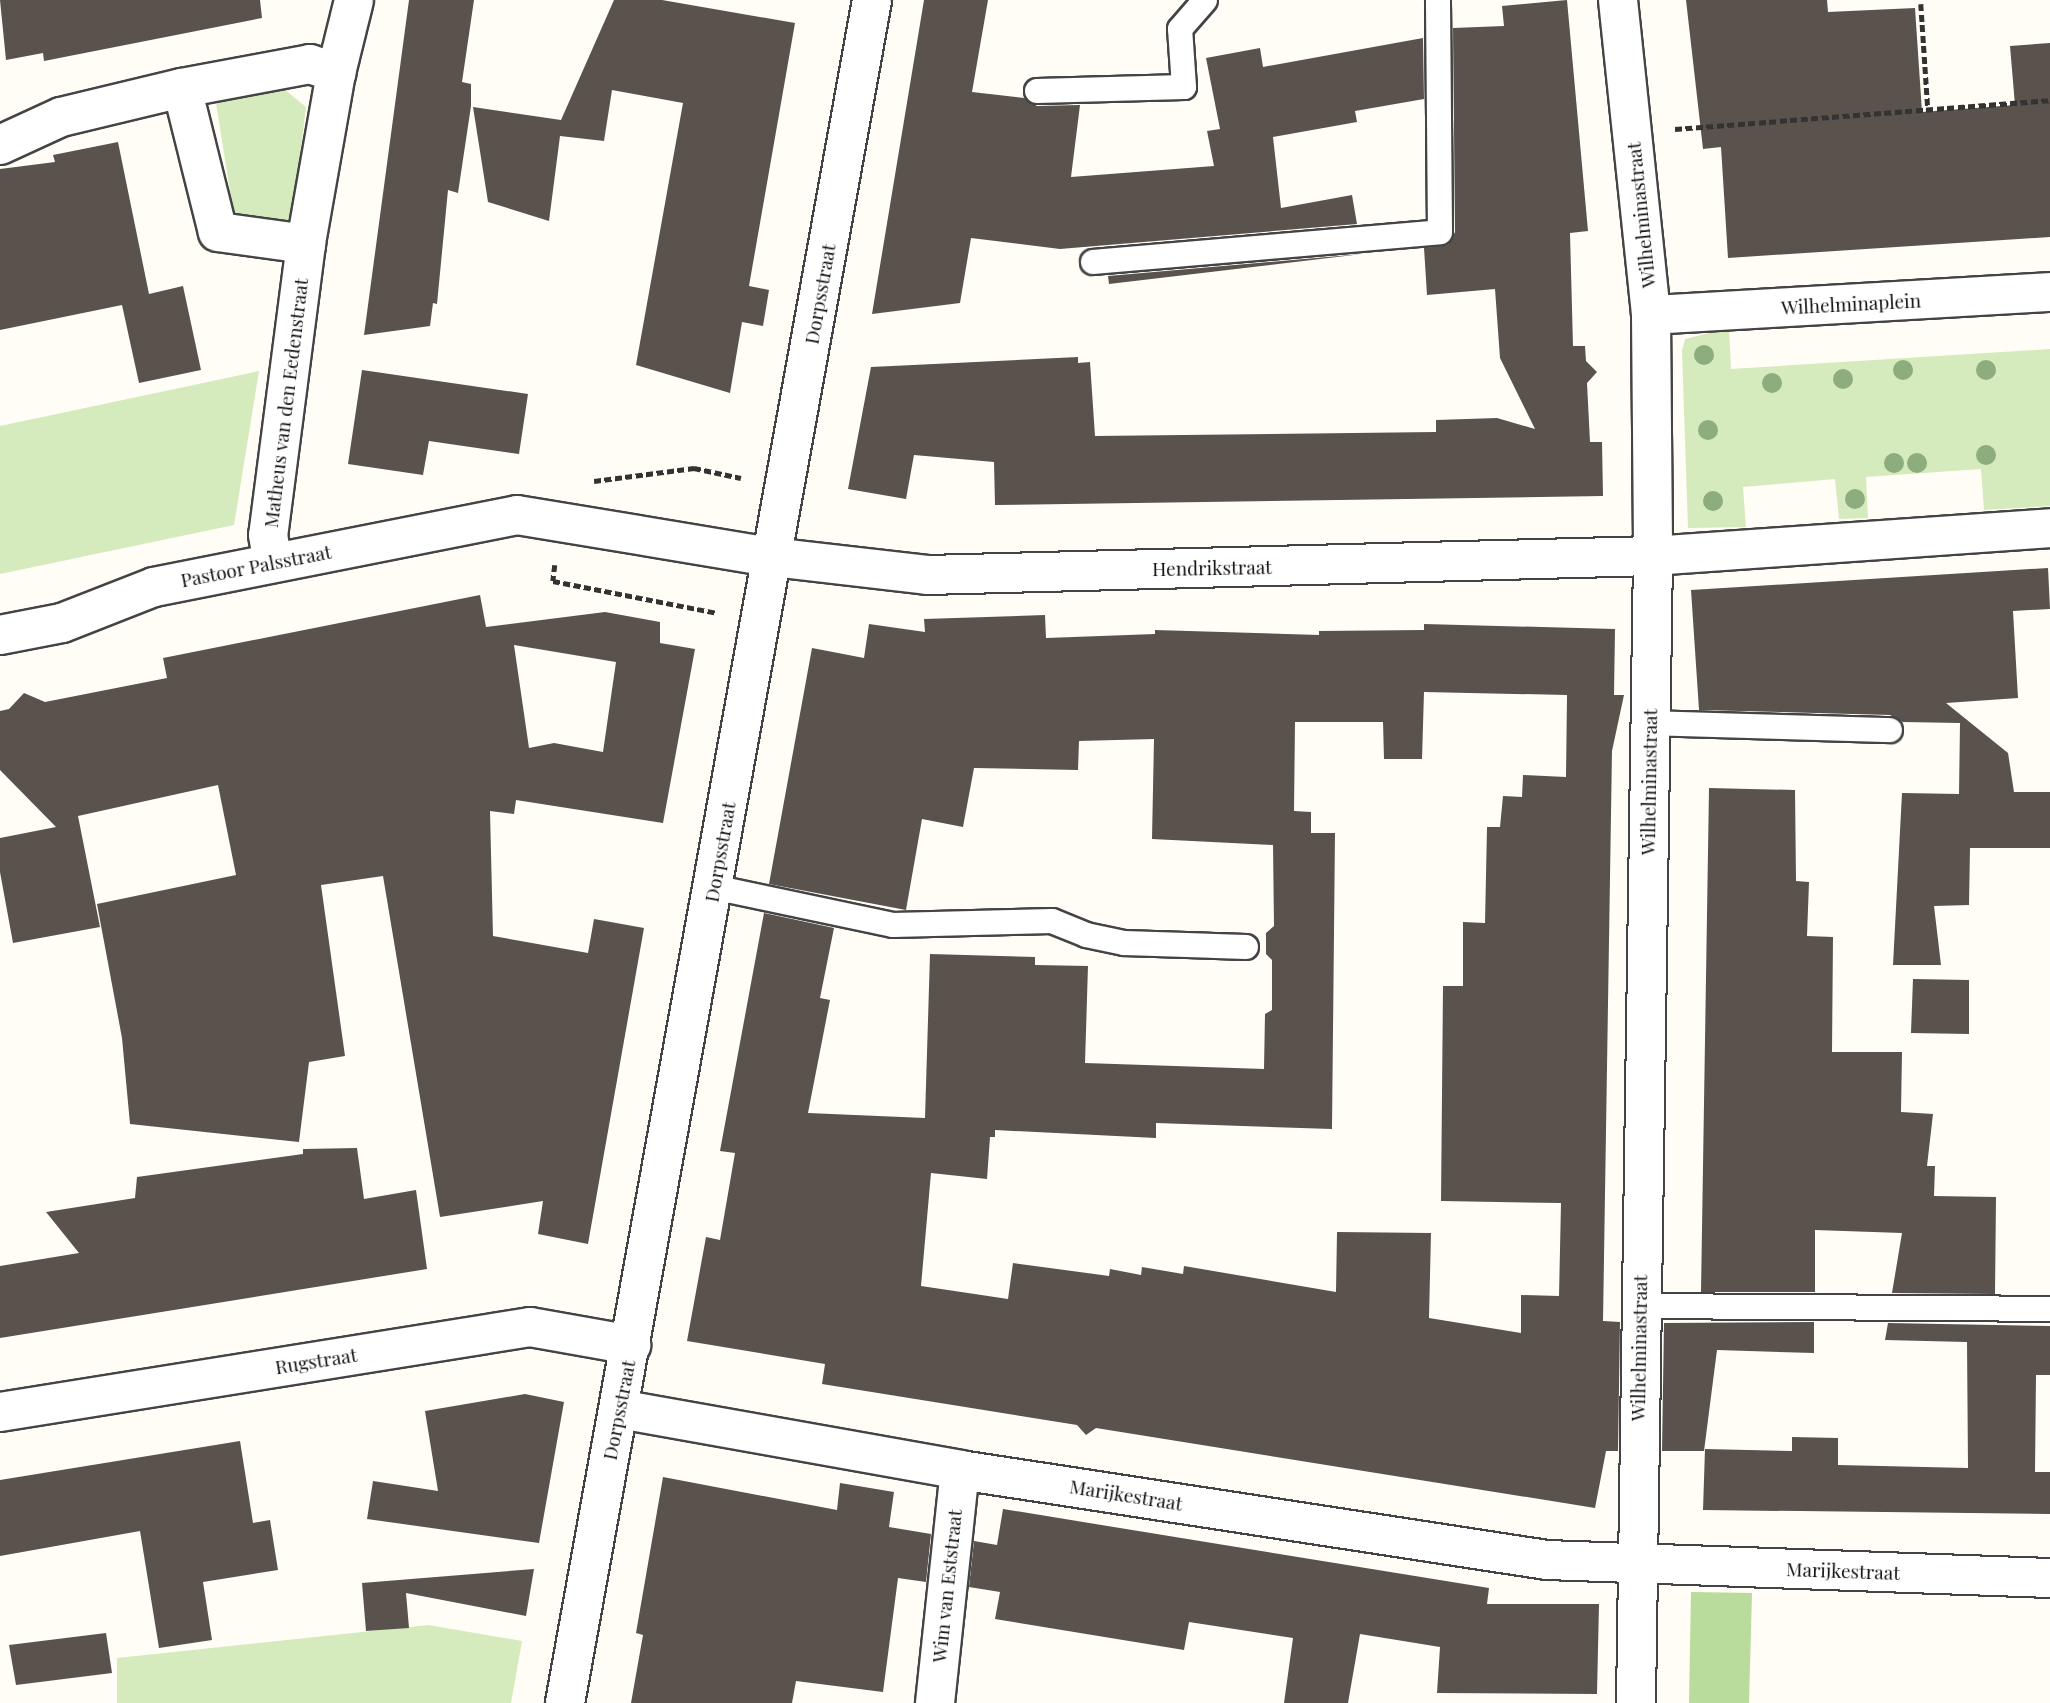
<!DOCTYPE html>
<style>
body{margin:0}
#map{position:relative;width:2050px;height:1703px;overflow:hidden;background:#fffdf5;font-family:"Playfair Display",serif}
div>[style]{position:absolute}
.green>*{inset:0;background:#d5ebbd}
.forest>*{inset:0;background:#b9dc9c}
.building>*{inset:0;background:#5a524d}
.path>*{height:4.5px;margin-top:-2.25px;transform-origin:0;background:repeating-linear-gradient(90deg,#333 0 7px,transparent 0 10.5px)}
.roads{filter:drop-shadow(2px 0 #444) drop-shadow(-2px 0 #444) drop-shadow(0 2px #444) drop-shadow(0 -2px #444)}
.lane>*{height:24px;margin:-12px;padding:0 12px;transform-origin:12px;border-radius:12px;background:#fff}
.street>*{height:38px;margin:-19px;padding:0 19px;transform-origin:19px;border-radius:19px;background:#fff}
.trees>*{width:20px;height:20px;margin:-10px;border-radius:50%;background:#8dad7f}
span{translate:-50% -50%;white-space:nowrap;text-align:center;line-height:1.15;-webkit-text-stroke:7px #fff;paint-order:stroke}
.street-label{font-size:19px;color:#111}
</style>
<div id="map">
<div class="green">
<i style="clip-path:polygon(284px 89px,306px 107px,292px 221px,234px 216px,216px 103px)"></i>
<i style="clip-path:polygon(1729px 328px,1731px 369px,2050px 349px,2050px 506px,1984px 510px,1981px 469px,1866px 477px,1868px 518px,1839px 519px,1835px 479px,1743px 487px,1746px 527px,1688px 528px,1682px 351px,1685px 339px)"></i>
<i style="clip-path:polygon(259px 371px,234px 525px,0 574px,0 426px)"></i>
<i style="clip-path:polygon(428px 1625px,522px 1641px,511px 1703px,117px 1703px,117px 1658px)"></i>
</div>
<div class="forest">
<i style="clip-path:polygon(1691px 1592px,1752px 1593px,1749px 1703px,1689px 1703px)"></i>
</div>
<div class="building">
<i style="clip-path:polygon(0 0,260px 0,262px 18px,44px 61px,43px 53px,6px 60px)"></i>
<i style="clip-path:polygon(409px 0,474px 0,462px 82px,471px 84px,471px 106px,458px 193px,448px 190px,437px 304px,433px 303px,430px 326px,364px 335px)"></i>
<i style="clip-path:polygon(614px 0,662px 0,795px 23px,749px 286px,769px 290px,763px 326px,742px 322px,730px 393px,636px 365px,683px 103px,612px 90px,604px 141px,560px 136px,549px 221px,488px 202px,473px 107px,561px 120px)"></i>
<i style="clip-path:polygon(924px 0,988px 0,972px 92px,1024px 98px,1037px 106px,1080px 105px,1071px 177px,1214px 166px,1207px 131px,1220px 129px,1206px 58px,1260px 48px,1263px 67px,1423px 38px,1424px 99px,1355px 111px,1357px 122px,1273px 137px,1281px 208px,1352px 195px,1357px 224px,1060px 249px,971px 238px,960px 303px,872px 314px)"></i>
<i style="clip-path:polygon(1567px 0,1588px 231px,1570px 233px,1573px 346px,1585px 346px,1586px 361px,1597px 372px,1587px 383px,1590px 442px,1602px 442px,1603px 496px,995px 505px,994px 462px,914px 455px,906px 499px,848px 489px,871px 367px,1078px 357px,1078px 363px,1090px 362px,1095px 436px,1436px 432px,1436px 420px,1497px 418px,1535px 429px,1500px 358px,1495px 289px,1427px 295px,1424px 248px,1448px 245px,1455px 232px,1453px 28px,1504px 26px,1502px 6px)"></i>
<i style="clip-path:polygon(1686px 0,1827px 0,1828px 12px,1915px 8px,1922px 112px,2015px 105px,2010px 46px,2050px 43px,2050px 237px,1728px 258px,1721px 147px,1703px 149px)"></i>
<i style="clip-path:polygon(118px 142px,149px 294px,183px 286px,201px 370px,139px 383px,122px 305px,0 330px,0 169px,55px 162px,53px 155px)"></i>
<i style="clip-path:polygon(1362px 254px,1109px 284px,1108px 276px)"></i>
<i style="clip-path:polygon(362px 370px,528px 394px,519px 454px,429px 441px,423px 475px,348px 464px)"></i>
<i style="clip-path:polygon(2048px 568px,2050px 609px,2013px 611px,2018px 698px,1946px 703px,2008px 753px,2014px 792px,2050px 792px,2050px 848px,1970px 848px,1969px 905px,1934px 906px,1941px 965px,1893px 965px,1902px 793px,1959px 794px,1960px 723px,1903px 722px,1890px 715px,1699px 710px,1691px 590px)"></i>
<i style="clip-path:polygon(evenodd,480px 595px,486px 627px,605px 612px,660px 622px,660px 643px,695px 649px,663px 823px,516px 800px,514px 814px,490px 811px,493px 936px,588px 953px,594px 919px,644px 928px,588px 1244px,538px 1234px,543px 1201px,440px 1217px,383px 876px,321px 885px,345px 1056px,309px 1062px,299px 1142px,130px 1124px,122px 1038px,97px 904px,236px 875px,218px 785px,78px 816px,100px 927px,13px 943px,0 872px,0 838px,56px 827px,0 770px,0 711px,9px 709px,24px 693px,45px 702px,167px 678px,163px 658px,480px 595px,514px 645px,616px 662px,603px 752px,554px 743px,529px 748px,514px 645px)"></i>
<i style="clip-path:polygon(evenodd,1045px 615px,1046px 638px,1155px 634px,1155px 630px,1319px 635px,1319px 631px,1424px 630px,1424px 624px,1615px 629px,1614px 695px,1624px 695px,1612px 751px,1603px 1321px,1620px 1322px,1618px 1451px,1606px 1451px,1595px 1508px,1096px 1428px,1086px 1435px,1077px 1425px,822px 1384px,825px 1364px,687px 1341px,706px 1237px,720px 1240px,735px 1153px,720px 1151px,764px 913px,834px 928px,820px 998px,830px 1000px,808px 1113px,925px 1118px,930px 954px,1035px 957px,1035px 965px,1088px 966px,1085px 1063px,1264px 1069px,1265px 1014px,1272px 1010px,1272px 960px,1266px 954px,1266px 933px,1274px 926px,1273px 845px,1152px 839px,1154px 739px,1079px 741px,1078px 770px,974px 768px,963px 827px,922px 819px,906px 910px,769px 884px,812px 648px,864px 658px,869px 624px,925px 632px,924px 619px,1045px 615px,1424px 692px,1567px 695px,1566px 777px,1523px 775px,1522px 797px,1503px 796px,1500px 827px,1487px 827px,1485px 923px,1463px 922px,1463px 986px,1443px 986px,1441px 1201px,1561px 1203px,1559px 1296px,1521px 1295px,1521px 1333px,1429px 1318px,1431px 1233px,1337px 1232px,1336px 1292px,1184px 1266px,1183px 1274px,1142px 1267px,1141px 1275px,1110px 1269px,1109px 1276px,1013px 1263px,1008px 1299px,921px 1286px,931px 1173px,987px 1179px,990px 1137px,995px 1137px,995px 1130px,1156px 1138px,1156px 1123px,1332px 1129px,1335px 833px,1311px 833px,1311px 812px,1294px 811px,1295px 722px,1383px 722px,1384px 759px,1422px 759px,1424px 692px)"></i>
<i style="clip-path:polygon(1709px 788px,1795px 790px,1796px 881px,1809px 882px,1807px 936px,1833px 937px,1832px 1052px,1902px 1052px,1901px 1112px,1933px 1114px,1927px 1166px,1935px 1166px,1934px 1196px,1996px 1197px,1995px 1294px,1892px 1293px,1902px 1233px,1815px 1230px,1815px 1292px,1701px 1292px)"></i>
<i style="clip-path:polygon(1913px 979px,1969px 980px,1969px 1034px,1911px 1033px)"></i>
<i style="clip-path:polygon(357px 1148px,364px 1199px,416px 1190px,427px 1269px,0 1338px,0 1266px,79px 1253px,46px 1212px,135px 1198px,137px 1177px,303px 1154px,303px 1149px)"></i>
<i style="clip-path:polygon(1814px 1322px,1814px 1353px,1717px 1350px,1704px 1451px,1662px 1451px,1664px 1323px)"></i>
<i style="clip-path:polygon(1888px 1323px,2050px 1326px,2050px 1375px,2036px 1375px,2035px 1472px,2050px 1472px,2050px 1514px,1703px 1510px,1705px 1449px,1792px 1451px,1792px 1437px,1838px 1438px,1838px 1465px,1968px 1468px,1967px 1342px,1885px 1340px)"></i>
<i style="clip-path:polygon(525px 1394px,564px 1402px,539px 1543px,367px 1519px,373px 1481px,438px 1491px,425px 1411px)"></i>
<i style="clip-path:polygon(240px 1441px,253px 1523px,270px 1520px,278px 1570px,203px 1582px,212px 1640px,159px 1648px,140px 1531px,0 1556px,0 1480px)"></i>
<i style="clip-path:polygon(663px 1477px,837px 1510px,840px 1483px,894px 1492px,889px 1527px,931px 1534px,926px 1582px,898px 1578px,883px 1692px,796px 1681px,792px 1703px,631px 1703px,643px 1635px,636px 1633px)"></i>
<i style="clip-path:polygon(1003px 1509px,1489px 1588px,1487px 1604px,1599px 1604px,1597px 1694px,1437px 1693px,1440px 1647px,1360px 1634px,1348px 1703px,1284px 1703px,1293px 1638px,1189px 1622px,1184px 1650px,995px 1619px,1000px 1592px,969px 1587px,974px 1541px,997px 1545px)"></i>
<i style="clip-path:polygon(534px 1569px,526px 1616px,406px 1593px,409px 1628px,366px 1631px,362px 1583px)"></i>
<i style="clip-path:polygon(106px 1633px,112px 1673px,16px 1685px,9px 1645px)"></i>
</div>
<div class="path">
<i style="left:1921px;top:4px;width:105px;rotate:86.2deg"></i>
<i style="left:1675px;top:129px;width:376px;rotate:-4.4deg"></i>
<i style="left:594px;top:481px;width:101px;rotate:-7.4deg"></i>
<i style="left:694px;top:468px;width:48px;rotate:12deg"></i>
<i style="left:555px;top:565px;width:16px;rotate:97deg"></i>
<i style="left:553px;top:581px;width:167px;rotate:11deg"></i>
</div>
<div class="roads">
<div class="lane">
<i style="left:1037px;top:91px;width:147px;rotate:-1.6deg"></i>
<i style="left:1184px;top:87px;width:58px;rotate:-93.9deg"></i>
<i style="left:1180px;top:29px;width:38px;rotate:-49deg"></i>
<i style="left:1093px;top:262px;width:348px;rotate:-4.9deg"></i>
<i style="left:1440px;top:232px;width:232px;rotate:-90.5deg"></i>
<i style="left:1650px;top:723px;width:240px;rotate:1.7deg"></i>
<i style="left:713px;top:887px;width:184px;rotate:11.9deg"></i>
<i style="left:893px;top:925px;width:159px;rotate:-1.4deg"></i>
<i style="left:1052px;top:921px;width:37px;rotate:22deg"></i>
<i style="left:1086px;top:935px;width:39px;rotate:12deg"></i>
<i style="left:1124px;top:943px;width:122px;rotate:1.9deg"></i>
<i style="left:1640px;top:1306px;width:410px;rotate:0.4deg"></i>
</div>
<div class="street">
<i style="left:1618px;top:0;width:317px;rotate:84deg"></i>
<i style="left:1651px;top:315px;width:241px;rotate:89.5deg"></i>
<i style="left:1653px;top:556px;width:1147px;rotate:90.85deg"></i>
<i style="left:336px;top:73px;width:75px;rotate:-76.1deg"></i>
<i style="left:182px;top:88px;width:148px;rotate:76deg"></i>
<i style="left:218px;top:232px;width:89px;rotate:7.8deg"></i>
<i style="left:0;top:145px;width:67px;rotate:-24.7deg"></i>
<i style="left:61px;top:117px;width:124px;rotate:-13.5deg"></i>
<i style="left:182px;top:88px;width:130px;rotate:-10.6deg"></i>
<i style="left:310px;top:64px;width:28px;rotate:19deg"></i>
<i style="left:336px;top:73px;width:174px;rotate:100deg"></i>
<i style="left:306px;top:244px;width:293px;rotate:97.4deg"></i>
<i style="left:268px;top:535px;width:28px;rotate:80deg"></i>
<i style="left:1651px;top:315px;width:400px;rotate:-3.3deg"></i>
<i style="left:0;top:635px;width:63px;rotate:-11deg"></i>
<i style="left:62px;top:623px;width:99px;rotate:-21.4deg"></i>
<i style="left:154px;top:587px;width:370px;rotate:-11.2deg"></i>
<i style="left:517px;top:515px;width:258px;rotate:9.4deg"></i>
<i style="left:772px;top:557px;width:156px;rotate:6.6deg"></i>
<i style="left:927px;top:575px;width:726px;rotate:-1.5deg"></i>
<i style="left:1653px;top:556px;width:398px;rotate:-4deg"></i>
<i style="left:619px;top:1409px;width:346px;rotate:10.1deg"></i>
<i style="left:960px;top:1470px;width:594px;rotate:8.72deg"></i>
<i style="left:1547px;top:1560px;width:503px;rotate:2.05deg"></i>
<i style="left:0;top:1412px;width:537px;rotate:-9.11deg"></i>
<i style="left:530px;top:1327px;width:103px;rotate:10.1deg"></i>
<i style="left:565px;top:1703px;width:1730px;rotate:-79.78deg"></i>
<i style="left:935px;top:1703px;width:234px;rotate:-83.9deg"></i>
</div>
</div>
<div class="trees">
<i style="left:1704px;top:355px"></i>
<i style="left:1903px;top:370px"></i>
<i style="left:1986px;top:370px"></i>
<i style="left:1843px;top:379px"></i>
<i style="left:1772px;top:383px"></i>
<i style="left:1708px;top:430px"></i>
<i style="left:1986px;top:455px"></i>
<i style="left:1894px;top:463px"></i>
<i style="left:1917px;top:463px"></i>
<i style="left:1855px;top:499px"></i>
<i style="left:1713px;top:501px"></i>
</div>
<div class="street-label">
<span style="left:1641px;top:215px;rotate:-96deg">Wilhelminastraat</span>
<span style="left:820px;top:294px;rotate:-80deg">Dorpsstraat</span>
<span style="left:1851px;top:304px;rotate:-3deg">Wilhelminaplein</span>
<span style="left:286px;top:403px;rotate:-83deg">Matheus van den Eedenstraat</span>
<span style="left:256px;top:566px;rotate:-11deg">Pastoor Palsstraat</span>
<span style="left:1212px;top:568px;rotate:-1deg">Hendrikstraat</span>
<span style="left:1649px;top:782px;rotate:-89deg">Wilhelminastraat</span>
<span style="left:720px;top:852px;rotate:-80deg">Dorpsstraat</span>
<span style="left:1639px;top:1348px;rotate:-89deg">Wilhelminastraat</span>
<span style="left:316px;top:1361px;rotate:-9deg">Rugstraat</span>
<span style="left:619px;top:1410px;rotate:-79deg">Dorpsstraat</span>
<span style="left:1126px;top:1495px;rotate:9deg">Marijkestraat</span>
<span style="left:1843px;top:1571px;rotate:2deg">Marijkestraat</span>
<span style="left:947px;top:1586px;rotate:-84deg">Wim van Eststraat</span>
</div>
</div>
